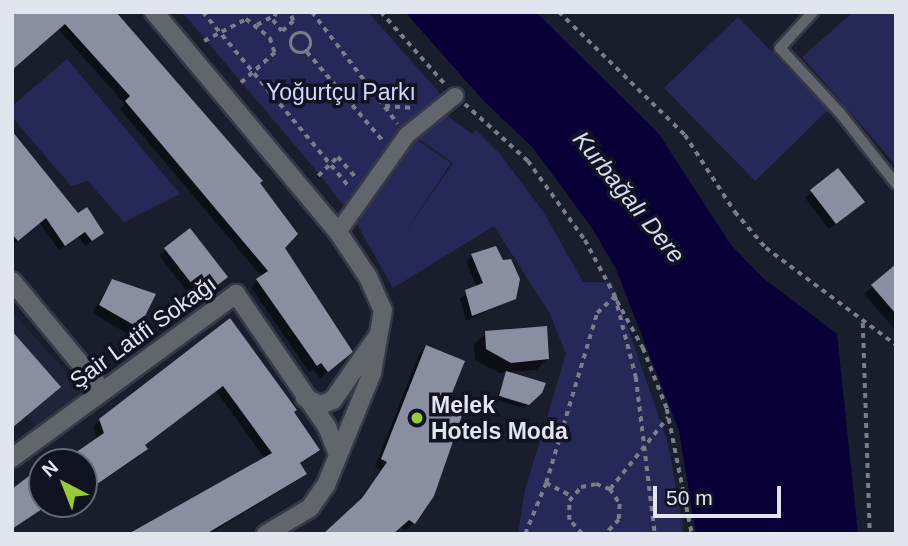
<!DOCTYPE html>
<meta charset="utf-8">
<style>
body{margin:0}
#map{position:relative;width:908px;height:546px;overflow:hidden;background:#1a1d2c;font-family:Helvetica,sans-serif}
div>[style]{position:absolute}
.built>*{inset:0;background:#212439}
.green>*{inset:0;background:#262957}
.water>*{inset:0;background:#090037}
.shadow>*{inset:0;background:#0007}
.building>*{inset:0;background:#8a8ea1}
.path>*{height:3.5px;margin-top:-1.75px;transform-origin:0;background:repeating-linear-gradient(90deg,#7b7d8a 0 5px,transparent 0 10px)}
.path>.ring{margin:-1.75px;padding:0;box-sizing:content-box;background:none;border:3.5px solid #7b7d8a;border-radius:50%}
.roads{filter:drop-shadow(2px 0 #363947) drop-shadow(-2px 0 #363947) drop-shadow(0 2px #363947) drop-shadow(0 -2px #363947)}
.service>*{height:10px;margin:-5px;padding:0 5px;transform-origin:5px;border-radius:5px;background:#63656d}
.pedestrian>*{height:16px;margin:-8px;padding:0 8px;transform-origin:8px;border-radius:8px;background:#63656d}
.minor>*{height:18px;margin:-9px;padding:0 9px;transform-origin:9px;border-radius:9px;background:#63656d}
.tertiary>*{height:18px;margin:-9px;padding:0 9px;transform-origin:9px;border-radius:9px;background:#63656d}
.dots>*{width:19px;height:19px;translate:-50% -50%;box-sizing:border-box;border:4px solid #111322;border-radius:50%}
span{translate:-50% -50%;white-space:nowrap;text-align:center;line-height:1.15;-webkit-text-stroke:7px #111322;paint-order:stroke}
.park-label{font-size:23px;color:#d0d7fd}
.street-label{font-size:23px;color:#e2e4ee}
.poi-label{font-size:23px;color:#e2e4ee;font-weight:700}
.left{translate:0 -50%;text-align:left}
.water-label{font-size:24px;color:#d8dcef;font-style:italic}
.frame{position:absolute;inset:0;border:14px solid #e2e4ee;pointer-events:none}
.north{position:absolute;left:28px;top:448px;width:70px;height:70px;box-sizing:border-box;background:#111322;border:2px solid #656774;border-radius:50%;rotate:318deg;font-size:19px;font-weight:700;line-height:28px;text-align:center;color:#e2e4ee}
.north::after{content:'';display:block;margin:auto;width:24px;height:32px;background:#98cb37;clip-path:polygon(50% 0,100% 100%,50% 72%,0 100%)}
.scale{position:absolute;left:653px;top:486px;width:128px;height:32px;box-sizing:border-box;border:4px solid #e2e4ee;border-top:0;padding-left:9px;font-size:21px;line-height:24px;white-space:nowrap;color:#e2e4ee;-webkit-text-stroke:5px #111322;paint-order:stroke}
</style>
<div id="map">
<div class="built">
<i style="clip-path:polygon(12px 311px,84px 393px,41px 431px,12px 398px)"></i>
</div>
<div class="green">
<i style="clip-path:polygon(182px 12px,368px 12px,450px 105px,413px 137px,361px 213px,414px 138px,451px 163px,400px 240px,453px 163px,416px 137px,444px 113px,472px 134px,476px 130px,500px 154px,544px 213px,583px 282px,612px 282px,668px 443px,684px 534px,518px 534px,525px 490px,566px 354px,550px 314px,494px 226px,393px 288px,355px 221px,320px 175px)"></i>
<i style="clip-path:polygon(853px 12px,896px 12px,896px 165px,802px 57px)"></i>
<i style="clip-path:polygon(738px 17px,828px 110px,755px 181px,664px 88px)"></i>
<i style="clip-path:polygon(67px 59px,180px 194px,124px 222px,88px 181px,71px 186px,12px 117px,12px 106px)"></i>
</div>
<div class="water">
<i style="clip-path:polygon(405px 12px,536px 12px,659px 134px,731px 245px,763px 278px,837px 334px,858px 534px,696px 534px,679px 431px,616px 269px,592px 228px,533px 148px,482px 99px)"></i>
</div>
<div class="shadow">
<i style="clip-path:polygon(113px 12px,258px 184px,283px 248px,344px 358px,320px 378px,313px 369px,309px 372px,251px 287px,262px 277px,120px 109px,125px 104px,58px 29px,12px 17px)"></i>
<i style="clip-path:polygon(12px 134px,78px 215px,102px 232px,96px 238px,85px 246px,79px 237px,59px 250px,39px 222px,12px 245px)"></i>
<i style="clip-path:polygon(838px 171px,856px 208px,829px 229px,805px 198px)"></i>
<i style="clip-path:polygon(190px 230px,220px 283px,195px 302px,159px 255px)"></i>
<i style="clip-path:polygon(472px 256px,515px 298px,466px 321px,460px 298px,477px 287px,466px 262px)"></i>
<i style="clip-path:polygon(896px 266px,896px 331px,864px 294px)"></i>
<i style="clip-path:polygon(112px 281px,153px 295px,130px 335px,92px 313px)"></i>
<i style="clip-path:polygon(230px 321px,318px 450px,299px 465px,305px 473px,298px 480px,209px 534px,126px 534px,265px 459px,216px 391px,143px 446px,139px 456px,84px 493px,84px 462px,65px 462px,98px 440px,93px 427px,100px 420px)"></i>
<i style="clip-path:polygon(486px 333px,548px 358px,536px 370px,499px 373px,475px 360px,474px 344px)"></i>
<i style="clip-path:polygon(426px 347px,448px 399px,413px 523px,406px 530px,356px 505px,381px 470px,375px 467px,419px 354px)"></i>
<i style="clip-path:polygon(507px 373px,541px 393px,524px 408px,496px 400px)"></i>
</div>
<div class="building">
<i style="clip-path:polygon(12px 12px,116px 12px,263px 181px,260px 183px,298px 234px,285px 248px,353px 352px,328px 372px,321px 363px,317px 366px,256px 279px,268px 271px,125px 101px,130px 96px,65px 24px,12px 70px)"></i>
<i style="clip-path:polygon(12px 131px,78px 213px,87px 207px,104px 233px,92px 241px,85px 232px,65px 246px,46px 218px,18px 241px,12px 234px)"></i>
<i style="clip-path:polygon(838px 168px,865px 202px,836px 224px,810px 190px)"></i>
<i style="clip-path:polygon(190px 228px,228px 277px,202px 297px,164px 248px)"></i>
<i style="clip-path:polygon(496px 246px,503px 260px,511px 259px,520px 279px,516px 299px,472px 316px,465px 290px,483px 283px,471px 254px)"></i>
<i style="clip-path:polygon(896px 264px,896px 314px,871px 285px)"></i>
<i style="clip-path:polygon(112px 279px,156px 294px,139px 328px,99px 305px)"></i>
<i style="clip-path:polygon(230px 318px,297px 410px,294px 412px,320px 450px,300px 463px,307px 474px,206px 534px,128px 534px,272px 453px,223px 386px,145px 445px,148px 449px,84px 493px,84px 462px,62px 462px,104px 433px,99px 419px)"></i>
<i style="clip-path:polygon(547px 326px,549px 359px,511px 363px,486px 349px,485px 331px)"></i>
<i style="clip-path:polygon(12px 331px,61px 387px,12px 428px)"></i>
<i style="clip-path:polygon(426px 345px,465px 361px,450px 398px,466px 404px,434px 496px,415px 524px,409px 520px,393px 534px,323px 534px,362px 498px,387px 462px,381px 459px)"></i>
<i style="clip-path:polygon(506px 371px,546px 383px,542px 393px,529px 405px,499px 396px)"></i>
<i style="clip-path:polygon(42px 466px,42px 509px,12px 529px,12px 489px)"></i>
</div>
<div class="path">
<i style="left:203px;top:12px;width:229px;rotate:50.1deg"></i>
<i style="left:277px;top:12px;width:9px;rotate:117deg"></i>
<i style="left:273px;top:20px;width:14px;rotate:51deg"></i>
<i style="left:282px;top:31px;width:15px;rotate:-42deg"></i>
<i style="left:293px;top:21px;width:10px;rotate:-114deg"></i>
<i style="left:312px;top:12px;width:141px;rotate:52.5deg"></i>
<i style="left:381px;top:12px;width:96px;rotate:48.4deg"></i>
<i style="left:559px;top:12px;width:176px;rotate:44.3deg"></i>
<i style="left:685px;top:135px;width:92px;rotate:57deg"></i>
<i style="left:735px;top:212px;width:48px;rotate:49.3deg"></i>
<i style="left:766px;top:248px;width:162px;rotate:36.7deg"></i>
<i style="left:257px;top:25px;width:18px;rotate:-29deg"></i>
<i class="ring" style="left:291px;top:33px;width:16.5px;height:16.5px"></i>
<i style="left:204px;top:41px;width:47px;rotate:-27.6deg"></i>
<i style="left:246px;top:19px;width:31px;rotate:38deg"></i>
<i style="left:270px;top:38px;width:16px;rotate:72deg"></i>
<i style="left:275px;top:53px;width:47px;rotate:138.5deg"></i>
<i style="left:307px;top:52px;width:117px;rotate:49.5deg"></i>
<i style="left:465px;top:104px;width:85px;rotate:42.1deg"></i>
<i style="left:528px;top:161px;width:97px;rotate:54.2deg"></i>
<i style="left:585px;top:240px;width:64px;rotate:61.8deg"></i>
<i style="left:615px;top:296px;width:84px;rotate:75.5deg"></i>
<i style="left:636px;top:377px;width:158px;rotate:83.1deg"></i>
<i style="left:385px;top:106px;width:29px;rotate:4deg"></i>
<i style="left:318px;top:176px;width:28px;rotate:-44deg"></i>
<i style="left:338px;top:157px;width:29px;rotate:49deg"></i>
<i style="left:617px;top:301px;width:54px;rotate:61deg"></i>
<i style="left:643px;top:348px;width:66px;rotate:68.5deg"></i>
<i style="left:667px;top:409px;width:127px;rotate:78.7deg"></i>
<i style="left:863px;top:323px;width:211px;rotate:88.1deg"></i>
<i style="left:546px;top:483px;width:29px;rotate:27deg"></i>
<i style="left:610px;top:489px;width:92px;rotate:-51.1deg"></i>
<i style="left:525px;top:534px;width:55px;rotate:-67.6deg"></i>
<i style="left:546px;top:483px;width:177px;rotate:-73.3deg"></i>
<i style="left:597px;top:313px;width:25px;rotate:-43deg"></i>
<i style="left:582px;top:534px;width:19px;rotate:-133deg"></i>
<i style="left:569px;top:520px;width:19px;rotate:-90deg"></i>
<i style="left:569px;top:501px;width:18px;rotate:-49deg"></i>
<i style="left:581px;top:487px;width:15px;rotate:-11deg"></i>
<i style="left:596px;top:484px;width:15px;rotate:20deg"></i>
<i style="left:610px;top:489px;width:18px;rotate:56deg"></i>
<i style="left:620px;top:504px;width:16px;rotate:94deg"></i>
<i style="left:619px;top:520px;width:19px;rotate:133deg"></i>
</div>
<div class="roads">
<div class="service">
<i style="left:813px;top:12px;width:49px;rotate:132.5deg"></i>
<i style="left:780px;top:48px;width:88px;rotate:47.3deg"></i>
<i style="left:840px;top:113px;width:90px;rotate:51.7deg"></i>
</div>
<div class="pedestrian">
<i style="left:338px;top:232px;width:119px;rotate:-54.6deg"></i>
<i style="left:407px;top:135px;width:62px;rotate:-39.1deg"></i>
</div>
<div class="minor">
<i style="left:12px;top:281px;width:143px;rotate:50.4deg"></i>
<i style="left:305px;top:398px;width:17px;rotate:24deg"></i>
<i style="left:321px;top:405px;width:13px;rotate:-23deg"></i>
<i style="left:333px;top:400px;width:77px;rotate:-55.1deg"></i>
<i style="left:12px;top:458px;width:278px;rotate:-36.2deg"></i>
<i style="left:236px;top:294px;width:161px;rotate:55.6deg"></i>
<i style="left:327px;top:427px;width:27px;rotate:68deg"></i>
</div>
<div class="tertiary">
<i style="left:154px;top:12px;width:287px;rotate:50.1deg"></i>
<i style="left:338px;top:232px;width:54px;rotate:56.3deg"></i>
<i style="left:368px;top:277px;width:36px;rotate:66deg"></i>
<i style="left:383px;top:310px;width:64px;rotate:99.9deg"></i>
<i style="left:372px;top:373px;width:121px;rotate:112.3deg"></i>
<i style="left:326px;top:485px;width:28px;rotate:125deg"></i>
<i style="left:310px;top:508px;width:51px;rotate:149.4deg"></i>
</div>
</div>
<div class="dots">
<i style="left:417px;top:418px;background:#98cb37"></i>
</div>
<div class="park-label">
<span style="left:341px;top:92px">Yoğurtçu Parkı</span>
</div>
<div class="street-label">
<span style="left:143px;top:332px;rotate:-36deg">Şair Latifi Sokağı</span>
</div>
<div class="poi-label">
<span class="left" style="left:431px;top:418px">Melek<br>Hotels Moda</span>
</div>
<div class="water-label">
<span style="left:629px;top:197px;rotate:51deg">Kurbağalı Dere</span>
</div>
<div class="frame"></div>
<div class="north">N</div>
<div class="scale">50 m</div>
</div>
